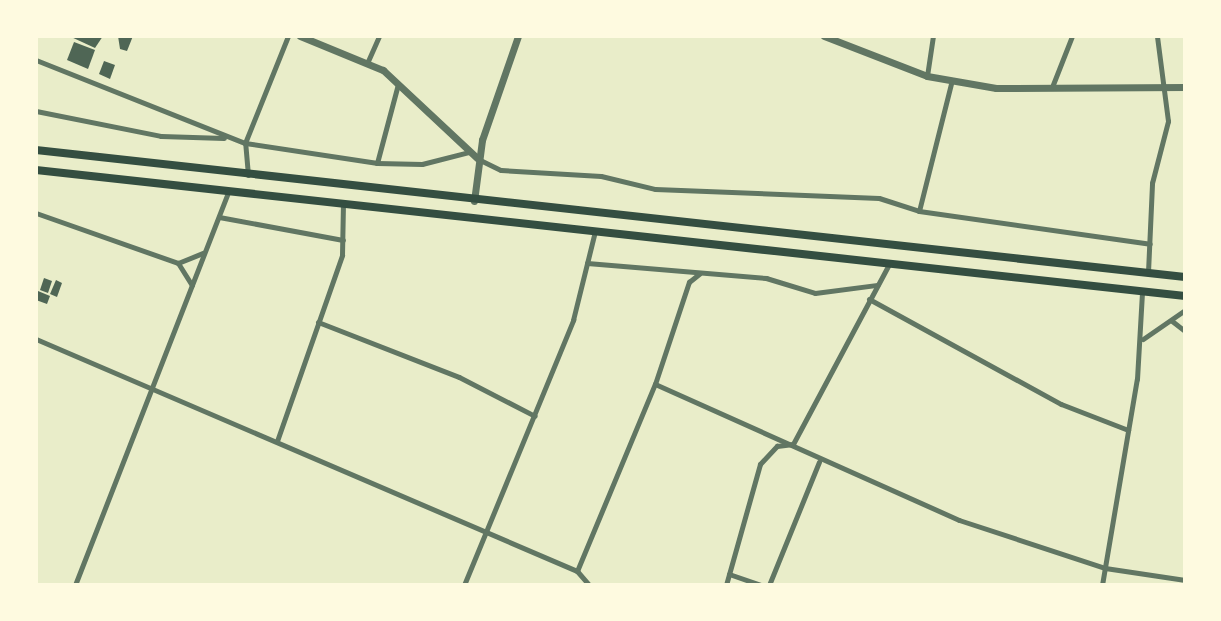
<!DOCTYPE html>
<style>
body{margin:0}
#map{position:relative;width:1221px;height:621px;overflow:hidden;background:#e9edc9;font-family:Arial,sans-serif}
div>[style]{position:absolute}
.building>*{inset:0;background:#4f6655}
.minor>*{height:5px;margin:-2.5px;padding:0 2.5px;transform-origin:2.5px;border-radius:2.5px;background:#617663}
.tertiary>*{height:7px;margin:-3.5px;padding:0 3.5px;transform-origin:3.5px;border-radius:3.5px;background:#617663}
.primary>*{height:8px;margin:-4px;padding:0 4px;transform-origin:4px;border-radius:4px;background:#344e41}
span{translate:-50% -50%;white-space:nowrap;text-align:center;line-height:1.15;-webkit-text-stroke:6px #fefae0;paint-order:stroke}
.frame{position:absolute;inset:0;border:38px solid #fefae0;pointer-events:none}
</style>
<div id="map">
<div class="building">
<i style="clip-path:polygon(69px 36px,103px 36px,95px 48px)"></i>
<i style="clip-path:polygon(118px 36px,133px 36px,127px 51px,120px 49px)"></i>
<i style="clip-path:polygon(74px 42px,95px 50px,88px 69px,67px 60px)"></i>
<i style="clip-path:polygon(104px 61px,115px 65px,110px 79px,99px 74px)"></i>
<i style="clip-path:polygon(44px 278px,52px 281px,48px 293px,40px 290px)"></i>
<i style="clip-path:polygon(56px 280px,62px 283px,57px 297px,50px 294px)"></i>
<i style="clip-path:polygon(38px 291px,50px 296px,47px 304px,36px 300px)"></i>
</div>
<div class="minor">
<i style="left:36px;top:60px;width:225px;rotate:21.7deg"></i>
<i style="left:245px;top:143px;width:134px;rotate:8.6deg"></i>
<i style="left:377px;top:163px;width:45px;rotate:1.3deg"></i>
<i style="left:422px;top:164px;width:49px;rotate:-14.3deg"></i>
<i style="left:368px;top:61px;width:27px;rotate:-66deg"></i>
<i style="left:927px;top:76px;width:40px;rotate:-81.5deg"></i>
<i style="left:1052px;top:87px;width:55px;rotate:-68.6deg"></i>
<i style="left:36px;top:111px;width:127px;rotate:11.3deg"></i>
<i style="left:161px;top:136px;width:63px;rotate:1.8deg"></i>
<i style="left:478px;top:159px;width:25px;rotate:26deg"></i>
<i style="left:501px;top:170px;width:100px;rotate:3.4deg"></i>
<i style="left:601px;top:176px;width:56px;rotate:13.5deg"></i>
<i style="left:655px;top:189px;width:224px;rotate:2.3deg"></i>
<i style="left:879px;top:198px;width:42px;rotate:18deg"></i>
<i style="left:919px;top:211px;width:233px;rotate:8.1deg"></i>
<i style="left:377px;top:163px;width:82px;rotate:-75.1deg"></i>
<i style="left:248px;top:175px;width:32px;rotate:-95deg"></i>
<i style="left:245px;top:143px;width:115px;rotate:-68.1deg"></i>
<i style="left:919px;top:211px;width:135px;rotate:-75.9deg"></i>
<i style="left:36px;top:213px;width:151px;rotate:19.4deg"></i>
<i style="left:178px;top:263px;width:26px;rotate:58deg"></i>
<i style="left:219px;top:217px;width:126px;rotate:10.5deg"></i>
<i style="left:178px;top:263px;width:27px;rotate:-22deg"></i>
<i style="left:587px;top:263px;width:180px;rotate:4.8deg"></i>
<i style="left:766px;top:278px;width:51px;rotate:17deg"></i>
<i style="left:815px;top:293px;width:63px;rotate:-7.4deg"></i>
<i style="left:1148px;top:272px;width:89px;rotate:-87.4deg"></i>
<i style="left:1152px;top:183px;width:64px;rotate:-75.5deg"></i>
<i style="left:1168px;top:121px;width:86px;rotate:-97.4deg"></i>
<i style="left:869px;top:299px;width:219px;rotate:28.7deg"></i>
<i style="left:1061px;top:404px;width:72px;rotate:21.2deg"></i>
<i style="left:1172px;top:321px;width:16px;rotate:38deg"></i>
<i style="left:318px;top:322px;width:151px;rotate:21.3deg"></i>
<i style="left:459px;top:377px;width:85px;rotate:27.2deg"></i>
<i style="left:36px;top:339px;width:589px;rotate:23.21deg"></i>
<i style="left:577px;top:571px;width:18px;rotate:49deg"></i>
<i style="left:1143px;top:339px;width:51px;rotate:-34.6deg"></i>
<i style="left:655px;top:384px;width:333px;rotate:24.1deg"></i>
<i style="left:959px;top:520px;width:154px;rotate:18.2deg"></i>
<i style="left:1105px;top:568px;width:81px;rotate:8.5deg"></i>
<i style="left:277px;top:441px;width:197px;rotate:-70.7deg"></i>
<i style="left:342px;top:255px;width:51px;rotate:-88.9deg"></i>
<i style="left:577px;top:571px;width:203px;rotate:-67.4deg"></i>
<i style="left:655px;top:384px;width:108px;rotate:-71.6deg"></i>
<i style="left:689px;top:282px;width:14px;rotate:-39deg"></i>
<i style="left:729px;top:574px;width:34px;rotate:19deg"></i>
<i style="left:75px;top:585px;width:424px;rotate:-68.7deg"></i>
<i style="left:464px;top:585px;width:287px;rotate:-67.6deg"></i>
<i style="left:573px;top:320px;width:92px;rotate:-76.1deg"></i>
<i style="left:726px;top:585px;width:126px;rotate:-74.3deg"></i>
<i style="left:760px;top:464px;width:25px;rotate:-47deg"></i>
<i style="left:777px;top:446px;width:16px;rotate:-7deg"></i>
<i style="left:793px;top:444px;width:204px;rotate:-61.9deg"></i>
<i style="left:769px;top:585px;width:133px;rotate:-67.9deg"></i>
<i style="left:1102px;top:585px;width:209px;rotate:-80.4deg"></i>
<i style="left:1137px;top:379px;width:87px;rotate:-86.7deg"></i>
</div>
<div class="tertiary">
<i style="left:300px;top:36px;width:90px;rotate:22.3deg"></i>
<i style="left:383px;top:70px;width:129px;rotate:43.1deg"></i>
<i style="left:824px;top:36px;width:110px;rotate:21.2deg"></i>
<i style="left:927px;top:76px;width:70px;rotate:9.9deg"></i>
<i style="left:996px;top:88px;width:189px;rotate:-0.3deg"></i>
<i style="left:474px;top:201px;width:62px;rotate:-82.5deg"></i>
<i style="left:482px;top:140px;width:110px;rotate:-70.9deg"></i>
</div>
<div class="primary">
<i style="left:36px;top:150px;width:1156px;rotate:6.31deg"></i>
<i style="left:36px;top:170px;width:1156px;rotate:6.26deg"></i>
</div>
<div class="frame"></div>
</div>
